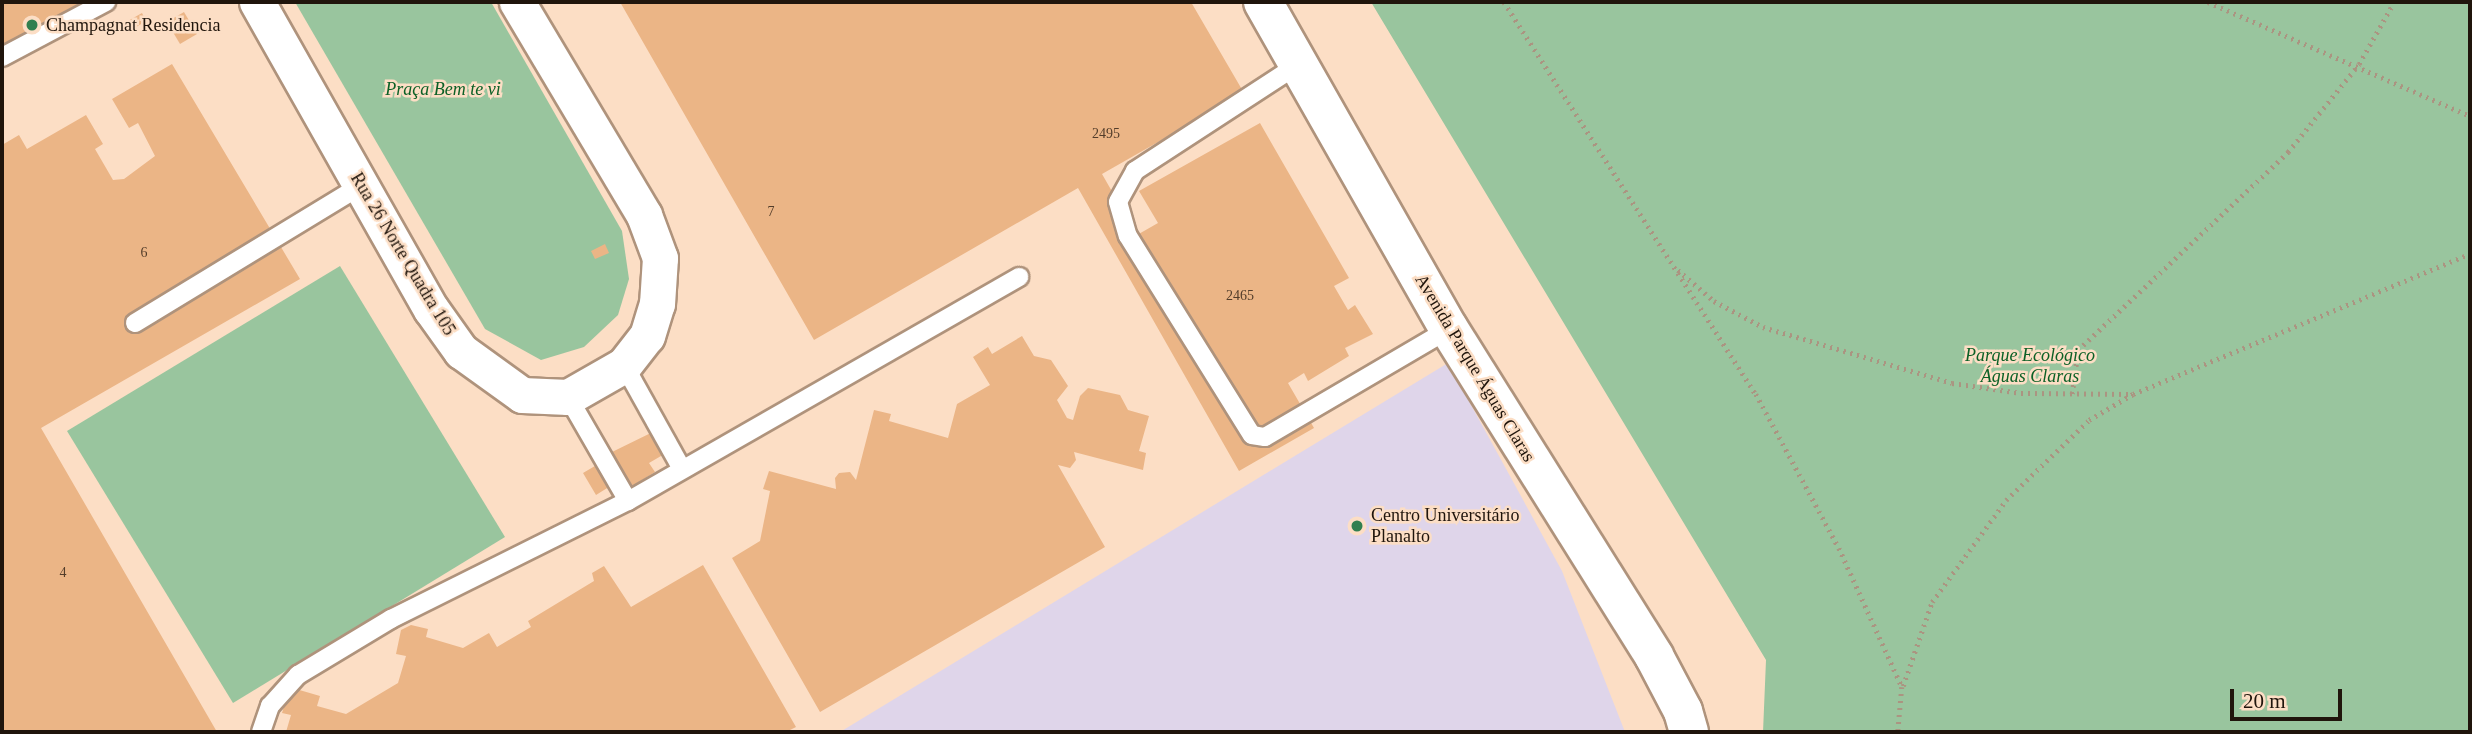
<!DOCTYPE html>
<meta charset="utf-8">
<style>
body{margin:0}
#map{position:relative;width:2472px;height:734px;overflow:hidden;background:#fcdec5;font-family:"Times New Roman",serif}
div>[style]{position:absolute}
.education>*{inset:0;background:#dfd5ea}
.green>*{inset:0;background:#99c59e}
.building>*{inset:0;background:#ebb586}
.path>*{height:4.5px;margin-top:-2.25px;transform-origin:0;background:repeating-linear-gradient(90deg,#ab9481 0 2px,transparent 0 7px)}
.roads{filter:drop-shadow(2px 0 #af937c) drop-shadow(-2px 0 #af937c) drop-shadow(0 2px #af937c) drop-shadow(0 -2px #af937c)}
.service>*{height:18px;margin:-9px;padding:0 9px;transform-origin:9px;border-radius:9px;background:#fff}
.minor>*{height:35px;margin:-17.5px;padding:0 17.5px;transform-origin:17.5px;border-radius:17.5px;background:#fff}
.tertiary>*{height:38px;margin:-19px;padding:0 19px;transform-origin:19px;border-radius:19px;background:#fff}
.dots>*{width:19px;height:19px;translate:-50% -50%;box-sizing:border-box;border:4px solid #fcdec5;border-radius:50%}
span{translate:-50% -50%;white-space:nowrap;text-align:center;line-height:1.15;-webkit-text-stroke:5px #fcdec5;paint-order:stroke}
.number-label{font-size:14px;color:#533d2a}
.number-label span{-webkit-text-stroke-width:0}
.poi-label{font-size:18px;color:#20150c}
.left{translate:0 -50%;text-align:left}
.park-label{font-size:18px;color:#0c6026;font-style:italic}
.street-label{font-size:18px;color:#20150c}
.frame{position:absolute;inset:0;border:4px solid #20150c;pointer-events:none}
.scale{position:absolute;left:2230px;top:689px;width:112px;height:32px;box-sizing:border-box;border:4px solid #20150c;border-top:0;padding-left:9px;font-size:21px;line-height:24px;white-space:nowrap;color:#20150c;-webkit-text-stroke:5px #fcdec5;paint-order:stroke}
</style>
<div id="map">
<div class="education">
<i style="clip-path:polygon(1448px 363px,1562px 571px,1625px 732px,840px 732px)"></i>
</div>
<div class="green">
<i style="clip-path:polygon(295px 2px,491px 2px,622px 231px,629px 279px,618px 315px,584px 347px,541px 360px,485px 329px)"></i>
<i style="clip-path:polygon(1371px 2px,2470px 2px,2470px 732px,1763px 732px,1766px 660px)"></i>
<i style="clip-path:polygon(340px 266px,505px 537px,233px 703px,67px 431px)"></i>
</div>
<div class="building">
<i style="clip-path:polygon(2px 2px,103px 2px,2px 59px)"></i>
<i style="clip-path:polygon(620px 2px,1191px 2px,1244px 93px,1102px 174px,1137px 235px,1158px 223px,1139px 191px,1260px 123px,1349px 278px,1334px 286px,1348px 310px,1355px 305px,1373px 334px,1345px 348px,1349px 356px,1308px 381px,1304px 373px,1288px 383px,1314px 428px,1239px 471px,1078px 188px,814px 340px)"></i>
<i style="clip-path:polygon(184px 12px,197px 34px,180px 44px,167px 22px)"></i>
<i style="clip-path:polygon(142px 13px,146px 21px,133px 29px,128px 21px)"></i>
<i style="clip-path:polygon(172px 64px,300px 279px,41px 428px,217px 732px,2px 732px,2px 145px,19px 135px,27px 149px,86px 115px,103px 144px,95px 149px,113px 180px,124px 179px,155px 156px,138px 123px,129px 128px,112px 99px)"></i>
<i style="clip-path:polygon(605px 244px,609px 253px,595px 259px,591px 251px)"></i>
<i style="clip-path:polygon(1022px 336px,1034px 356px,1051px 360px,1068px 386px,1057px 400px,1067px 418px,1073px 420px,1080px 396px,1088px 388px,1120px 395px,1128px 410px,1149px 416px,1139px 451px,1146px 453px,1143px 470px,1074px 452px,1076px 460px,1070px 468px,1058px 465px,1105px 547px,820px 712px,732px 558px,760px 541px,770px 491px,763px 489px,769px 471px,836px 489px,835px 478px,839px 473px,850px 472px,856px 480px,874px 410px,891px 414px,889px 421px,948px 438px,957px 404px,990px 385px,973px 357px,988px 347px,992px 354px)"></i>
<i style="clip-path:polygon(661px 428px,673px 449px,649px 463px,655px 472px,626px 490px,620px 480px,596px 495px,583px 473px,612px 456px,610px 453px)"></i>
<i style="clip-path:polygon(703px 565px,796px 727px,786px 732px,286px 732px,291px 715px,282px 713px,288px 694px,296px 689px,320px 696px,317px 706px,346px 714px,398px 683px,406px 656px,396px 654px,401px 630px,411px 625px,428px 629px,426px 637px,463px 648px,489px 633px,497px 647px,531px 627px,528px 621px,594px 581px,592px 573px,604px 566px,631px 607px)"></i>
</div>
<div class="path">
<i style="left:1504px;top:2px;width:466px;rotate:57.3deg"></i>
<i style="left:1756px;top:394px;width:175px;rotate:61.7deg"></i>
<i style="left:1839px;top:548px;width:153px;rotate:65.6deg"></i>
<i style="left:1902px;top:687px;width:45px;rotate:95.1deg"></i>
<i style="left:2208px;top:2px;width:286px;rotate:23.5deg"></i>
<i style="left:1678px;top:270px;width:48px;rotate:40.7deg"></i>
<i style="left:1714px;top:301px;width:55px;rotate:28deg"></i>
<i style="left:1763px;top:327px;width:197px;rotate:16.5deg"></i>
<i style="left:1952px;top:383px;width:70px;rotate:8.2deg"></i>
<i style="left:2021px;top:393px;width:108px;rotate:0.5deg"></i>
<i style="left:2072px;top:394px;width:44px;rotate:-82.2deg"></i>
<i style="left:2078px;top:350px;width:289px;rotate:-43.3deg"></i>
<i style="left:2288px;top:152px;width:113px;rotate:-51.1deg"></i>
<i style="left:2359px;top:64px;width:71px;rotate:-60.6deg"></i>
<i style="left:1903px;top:686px;width:89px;rotate:-71deg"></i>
<i style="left:1932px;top:602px;width:126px;rotate:-54deg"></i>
<i style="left:2006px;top:500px;width:115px;rotate:-43.9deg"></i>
<i style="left:2089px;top:420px;width:51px;rotate:-30.6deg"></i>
<i style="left:2133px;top:394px;width:365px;rotate:-22.6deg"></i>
</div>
<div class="roads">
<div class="service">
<i style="left:2px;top:57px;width:118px;rotate:-27.9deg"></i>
<i style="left:1299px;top:64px;width:196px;rotate:146.9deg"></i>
<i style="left:1135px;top:171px;width:35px;rotate:119deg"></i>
<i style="left:1118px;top:202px;width:35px;rotate:74deg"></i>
<i style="left:1128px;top:236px;width:234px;rotate:58.1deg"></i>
<i style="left:1252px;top:435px;width:13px;rotate:9deg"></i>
<i style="left:1265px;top:437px;width:213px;rotate:-30.4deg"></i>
<i style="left:135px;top:323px;width:266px;rotate:-31.3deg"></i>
<i style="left:624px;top:365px;width:119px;rotate:60.9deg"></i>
<i style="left:568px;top:397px;width:120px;rotate:60deg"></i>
<i style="left:261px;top:732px;width:28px;rotate:-71deg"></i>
<i style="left:270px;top:706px;width:42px;rotate:-47.9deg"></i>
<i style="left:298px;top:675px;width:109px;rotate:-31.1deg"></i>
<i style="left:391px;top:619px;width:265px;rotate:-26.5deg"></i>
<i style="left:628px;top:501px;width:451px;rotate:-29.8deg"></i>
</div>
<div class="minor">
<i style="left:257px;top:2px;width:353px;rotate:60.5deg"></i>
<i style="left:431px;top:309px;width:52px;rotate:54.5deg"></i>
<i style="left:461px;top:351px;width:75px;rotate:35.8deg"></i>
<i style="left:522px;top:395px;width:46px;rotate:2.5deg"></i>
<i style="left:568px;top:397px;width:64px;rotate:-29.7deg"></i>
<i style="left:624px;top:365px;width:37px;rotate:-52deg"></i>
<i style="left:647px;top:336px;width:34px;rotate:-73deg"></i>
<i style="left:657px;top:304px;width:46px;rotate:-86.3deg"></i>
<i style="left:660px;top:258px;width:46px;rotate:-110.4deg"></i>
<i style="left:644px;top:215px;width:248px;rotate:-120.8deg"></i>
</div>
<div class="tertiary">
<i style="left:1263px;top:2px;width:376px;rotate:60.4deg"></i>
<i style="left:1449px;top:329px;width:386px;rotate:57.9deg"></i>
<i style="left:1654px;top:656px;width:62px;rotate:62.2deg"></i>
<i style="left:1683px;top:711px;width:22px;rotate:74deg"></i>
</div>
</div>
<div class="dots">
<i style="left:32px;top:25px;background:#317f4f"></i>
<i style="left:1357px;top:526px;background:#317f4f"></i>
</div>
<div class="number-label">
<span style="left:1106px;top:134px">2495</span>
<span style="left:771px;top:212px">7</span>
<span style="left:144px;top:253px">6</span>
<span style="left:1240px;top:296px">2465</span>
<span style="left:63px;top:573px">4</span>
</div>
<div class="poi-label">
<span class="left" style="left:46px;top:25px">Champagnat Residencia</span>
<span class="left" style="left:1371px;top:526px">Centro Universitário<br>Planalto</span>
</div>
<div class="park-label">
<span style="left:443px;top:89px">Praça Bem te vi</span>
<span style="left:2030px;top:366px">Parque Ecológico<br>Águas Claras</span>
</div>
<div class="street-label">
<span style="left:403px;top:254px;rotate:59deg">Rua 26 Norte Quadra 105</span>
<span style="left:1475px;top:368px;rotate:59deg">Avenida Parque Águas Claras</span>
</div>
<div class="frame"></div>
<div class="scale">20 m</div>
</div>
